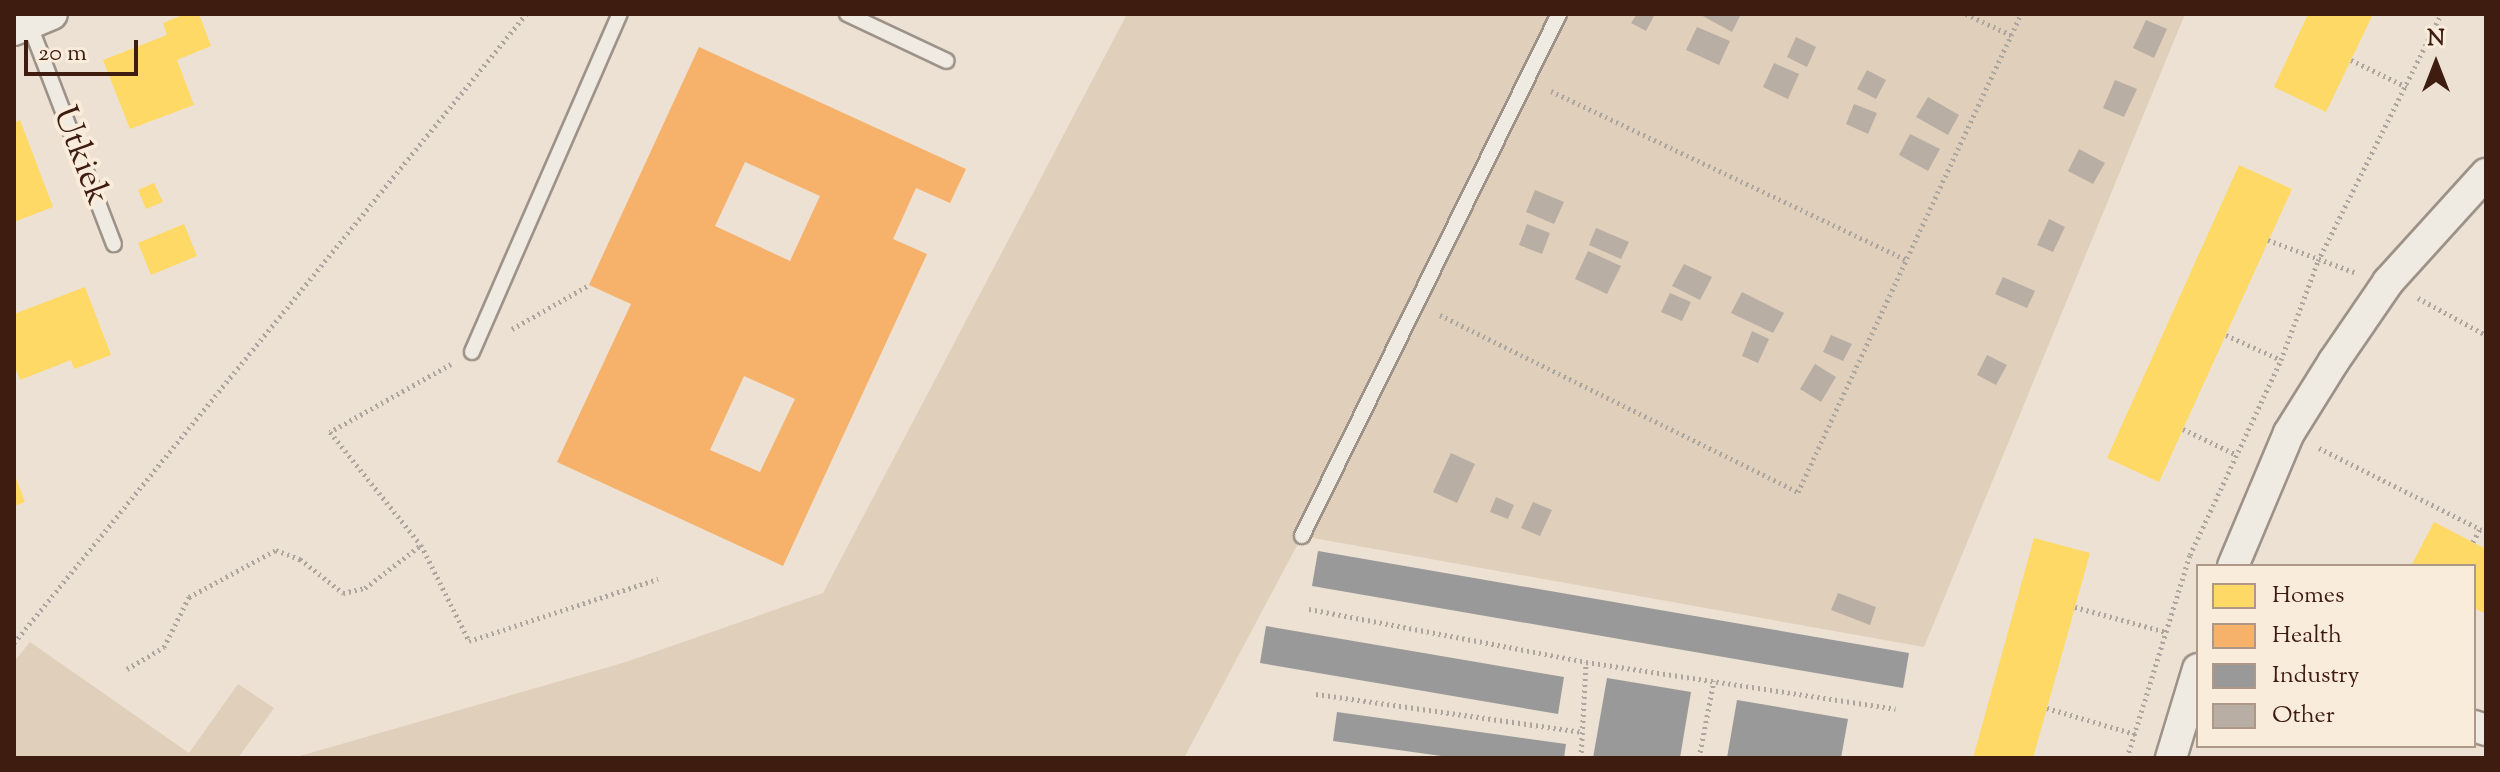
<!DOCTYPE html>
<style>
body{margin:0}
#map{position:relative;width:2500px;height:772px;overflow:hidden;background:#ece1d2;font-family:"Sorts Mill Goudy",serif}
div>[style]{position:absolute}
.green>*{inset:0;background:#e0cfbb}
.homes>*{inset:0;background:#ffd966}
.health>*{inset:0;background:#f6b26b}
.industry>*{inset:0;background:#999}
.building>*{inset:0;background:#b9aea4}
.path>*{height:5px;margin-top:-2.5px;transform-origin:0;background:repeating-linear-gradient(90deg,#ada69e 0 2px,transparent 0 6px)}
.roads{filter:drop-shadow(2px 0 #9d9288) drop-shadow(-2px 0 #9d9288) drop-shadow(0 2px #9d9288) drop-shadow(0 -2px #9d9288)}
.service>*{height:14px;margin:-7px;padding:0 7px;transform-origin:7px;border-radius:7px;background:#efeae2}
.minor>*{height:30px;margin:-15px;padding:0 15px;transform-origin:15px;border-radius:15px;background:#efeae2}
span{translate:-50% -50%;white-space:nowrap;text-align:center;line-height:1.15;-webkit-text-stroke:8px #f9ecdb;paint-order:stroke}
.street-label{font-size:34px;color:#3e1c0f}
.frame{position:absolute;inset:0;border:16px solid #3e1c0f;pointer-events:none}
.legend{position:absolute;left:2196px;top:564px;width:280px;height:184px;box-sizing:border-box;background:#f9ecdb;border:2px solid #ae9989;margin:0;padding:10px 14px;list-style:none;font-size:24px;color:#3e1c0f}
.legend li{display:flex;align-items:center;gap:16px;height:40px}
.legend b{width:40px;border:2px solid #ae9989}
.north{position:absolute;left:2396px;top:24px;width:80px;height:80px;-webkit-text-stroke:6px #f9ecdb;paint-order:stroke;rotate:0deg;font-size:22px;font-weight:700;line-height:32px;text-align:center;color:#3e1c0f}
.north::after{content:'';display:block;margin:auto;width:28px;height:36px;background:#3e1c0f;clip-path:polygon(50% 0,100% 100%,50% 72%,0 100%)}
.scale{position:absolute;left:24px;top:40px;width:114px;height:36px;box-sizing:border-box;border:4px solid #3e1c0f;border-top:0;padding-left:10px;font-size:24px;line-height:28px;white-space:nowrap;color:#3e1c0f;-webkit-text-stroke:6px #f9ecdb;paint-order:stroke}
</style>
<div id="map">
<div class="green">
<i style="clip-path:polygon(1127px 14px,2185px 14px,1924px 647px,1302px 536px,1184px 758px,293px 758px,626px 662px,823px 593px)"></i>
<i style="clip-path:polygon(30px 642px,189px 753px,238px 684px,274px 708px,238px 758px,14px 758px,14px 662px)"></i>
</div>
<div class="homes">
<i style="clip-path:polygon(185px 14px,199px 14px,211px 46px,177px 60px,194px 105px,130px 129px,103px 60px,167px 35px,163px 23px)"></i>
<i style="clip-path:polygon(2308px 14px,2373px 14px,2326px 112px,2274px 87px)"></i>
<i style="clip-path:polygon(20px 120px,53px 207px,14px 222px,14px 123px)"></i>
<i style="clip-path:polygon(2239px 165px,2292px 189px,2159px 482px,2107px 458px)"></i>
<i style="clip-path:polygon(154px 183px,163px 202px,146px 209px,138px 190px)"></i>
<i style="clip-path:polygon(184px 224px,197px 256px,151px 275px,138px 243px)"></i>
<i style="clip-path:polygon(85px 287px,111px 355px,74px 369px,71px 360px,20px 380px,14px 365px,14px 314px)"></i>
<i style="clip-path:polygon(14px 473px,25px 502px,14px 506px)"></i>
<i style="clip-path:polygon(2434px 522px,2486px 549px,2486px 614px,2474px 608px,2474px 566px,2411px 566px)"></i>
<i style="clip-path:polygon(2034px 538px,2090px 553px,2047px 708px,2033px 758px,1973px 758px)"></i>
</div>
<div class="health">
<i style="clip-path:polygon(evenodd,699px 47px,966px 169px,950px 203px,916px 188px,893px 239px,927px 254px,783px 566px,557px 462px,631px 304px,589px 285px,699px 47px,745px 162px,820px 196px,790px 261px,715px 226px,745px 162px,699px 47px,744px 376px,795px 399px,760px 472px,710px 450px,744px 376px)"></i>
</div>
<div class="industry">
<i style="clip-path:polygon(1318px 551px,1909px 653px,1903px 688px,1312px 586px)"></i>
<i style="clip-path:polygon(1266px 626px,1564px 677px,1558px 714px,1260px 663px)"></i>
<i style="clip-path:polygon(1607px 678px,1691px 692px,1680px 758px,1593px 758px)"></i>
<i style="clip-path:polygon(1737px 700px,1848px 719px,1841px 758px,1727px 758px)"></i>
<i style="clip-path:polygon(1337px 712px,1566px 744px,1564px 758px,1456px 758px,1333px 741px)"></i>
</div>
<div class="building">
<i style="clip-path:polygon(1637px 14px,1655px 14px,1646px 31px,1631px 23px)"></i>
<i style="clip-path:polygon(1699px 14px,1741px 14px,1732px 32px)"></i>
<i style="clip-path:polygon(2146px 20px,2167px 29px,2154px 58px,2133px 48px)"></i>
<i style="clip-path:polygon(1697px 27px,1730px 41px,1719px 65px,1686px 50px)"></i>
<i style="clip-path:polygon(1796px 37px,1816px 47px,1807px 67px,1787px 57px)"></i>
<i style="clip-path:polygon(1774px 63px,1799px 74px,1788px 99px,1763px 87px)"></i>
<i style="clip-path:polygon(1867px 70px,1886px 80px,1876px 99px,1857px 89px)"></i>
<i style="clip-path:polygon(2115px 80px,2137px 89px,2124px 117px,2103px 108px)"></i>
<i style="clip-path:polygon(1928px 97px,1959px 115px,1948px 135px,1916px 117px)"></i>
<i style="clip-path:polygon(1854px 104px,1877px 113px,1868px 134px,1846px 124px)"></i>
<i style="clip-path:polygon(1910px 134px,1940px 149px,1928px 171px,1899px 155px)"></i>
<i style="clip-path:polygon(2079px 149px,2105px 163px,2093px 184px,2068px 171px)"></i>
<i style="clip-path:polygon(1535px 190px,1564px 202px,1554px 224px,1526px 212px)"></i>
<i style="clip-path:polygon(2049px 219px,2065px 227px,2053px 252px,2037px 245px)"></i>
<i style="clip-path:polygon(1527px 224px,1550px 233px,1542px 254px,1519px 245px)"></i>
<i style="clip-path:polygon(1596px 228px,1629px 242px,1621px 259px,1589px 245px)"></i>
<i style="clip-path:polygon(1588px 251px,1621px 266px,1607px 294px,1575px 279px)"></i>
<i style="clip-path:polygon(1684px 264px,1712px 277px,1700px 300px,1672px 286px)"></i>
<i style="clip-path:polygon(2003px 277px,2035px 291px,2027px 308px,1995px 294px)"></i>
<i style="clip-path:polygon(1742px 292px,1784px 313px,1773px 333px,1731px 313px)"></i>
<i style="clip-path:polygon(1670px 293px,1691px 302px,1682px 321px,1661px 312px)"></i>
<i style="clip-path:polygon(1752px 331px,1769px 339px,1758px 363px,1742px 356px)"></i>
<i style="clip-path:polygon(1831px 335px,1852px 344px,1843px 361px,1823px 352px)"></i>
<i style="clip-path:polygon(1987px 355px,2007px 365px,1996px 385px,1977px 375px)"></i>
<i style="clip-path:polygon(1815px 364px,1836px 377px,1821px 402px,1800px 389px)"></i>
<i style="clip-path:polygon(1451px 453px,1475px 464px,1457px 503px,1433px 492px)"></i>
<i style="clip-path:polygon(1496px 497px,1514px 505px,1508px 519px,1490px 512px)"></i>
<i style="clip-path:polygon(1533px 502px,1552px 510px,1540px 536px,1521px 528px)"></i>
<i style="clip-path:polygon(1838px 593px,1876px 607px,1870px 625px,1831px 610px)"></i>
</div>
<div class="path">
<i style="left:1966px;top:14px;width:50px;rotate:25deg"></i>
<i style="left:2351px;top:60px;width:62px;rotate:25.7deg"></i>
<i style="left:1551px;top:91px;width:392px;rotate:25.4deg"></i>
<i style="left:2268px;top:240px;width:92px;rotate:20.4deg"></i>
<i style="left:2418px;top:298px;width:77px;rotate:28.6deg"></i>
<i style="left:1440px;top:315px;width:399px;rotate:26.3deg"></i>
<i style="left:1798px;top:492px;width:527px;rotate:-64.99deg"></i>
<i style="left:512px;top:329px;width:89px;rotate:-29.7deg"></i>
<i style="left:2226px;top:335px;width:60px;rotate:24.4deg"></i>
<i style="left:451px;top:364px;width:139px;rotate:150.7deg"></i>
<i style="left:330px;top:432px;width:145px;rotate:51.2deg"></i>
<i style="left:421px;top:545px;width:107px;rotate:63.4deg"></i>
<i style="left:469px;top:641px;width:199px;rotate:-18.2deg"></i>
<i style="left:2183px;top:429px;width:60px;rotate:25.7deg"></i>
<i style="left:2319px;top:448px;width:187px;rotate:26.7deg"></i>
<i style="left:2473px;top:542px;width:15px;rotate:-62deg"></i>
<i style="left:2075px;top:607px;width:94px;rotate:15.4deg"></i>
<i style="left:1309px;top:609px;width:282px;rotate:10.8deg"></i>
<i style="left:1586px;top:662px;width:313px;rotate:8.6deg"></i>
<i style="left:14px;top:643px;width:811px;rotate:-50.85deg"></i>
<i style="left:127px;top:669px;width:43px;rotate:-30.7deg"></i>
<i style="left:164px;top:647px;width:56px;rotate:-63.4deg"></i>
<i style="left:189px;top:597px;width:99px;rotate:-28.4deg"></i>
<i style="left:276px;top:550px;width:26px;rotate:21deg"></i>
<i style="left:300px;top:559px;width:55px;rotate:38.3deg"></i>
<i style="left:343px;top:593px;width:23px;rotate:-13deg"></i>
<i style="left:365px;top:588px;width:71px;rotate:-37.5deg"></i>
<i style="left:1316px;top:694px;width:269px;rotate:8.1deg"></i>
<i style="left:2047px;top:708px;width:92px;rotate:16.5deg"></i>
<i style="left:1581px;top:758px;width:96px;rotate:-87deg"></i>
<i style="left:1699px;top:758px;width:79px;rotate:-79.1deg"></i>
<i style="left:2127px;top:758px;width:213px;rotate:-72.8deg"></i>
<i style="left:2190px;top:555px;width:215px;rotate:-65deg"></i>
<i style="left:2281px;top:360px;width:106px;rotate:-69.5deg"></i>
<i style="left:2318px;top:261px;width:276px;rotate:-63.5deg"></i>
</div>
<div class="roads">
<div class="service">
<i style="left:847px;top:14px;width:110px;rotate:25.2deg"></i>
<i style="left:29px;top:23px;width:237px;rotate:69deg"></i>
<i style="left:472px;top:352px;width:369px;rotate:-66.4deg"></i>
<i style="left:1302px;top:536px;width:582px;rotate:-63.79deg"></i>
</div>
<div class="minor">
<i style="left:14px;top:30px;width:41px;rotate:-22.8deg"></i>
<i style="left:2233px;top:566px;width:144px;rotate:-67.2deg"></i>
<i style="left:2289px;top:433px;width:85px;rotate:-58deg"></i>
<i style="left:2334px;top:361px;width:96px;rotate:-55.6deg"></i>
<i style="left:2388px;top:282px;width:146px;rotate:-47.8deg"></i>
<i style="left:2474px;top:726px;width:13px;rotate:18deg"></i>
<i style="left:2171px;top:758px;width:93px;rotate:-73.1deg"></i>
</div>
</div>
<div class="street-label">
<span style="left:80px;top:156px;rotate:69deg">Utkiek</span>
</div>
<div class="frame"></div>
<ul class="legend">
<li><b style="height:22px;background:#ffd966"></b>Homes</li>
<li><b style="height:22px;background:#f6b26b"></b>Health</li>
<li><b style="height:22px;background:#999"></b>Industry</li>
<li><b style="height:22px;background:#b9aea4"></b>Other</li>
</ul>
<div class="north">N</div>
<div class="scale">20 m</div>
</div>
